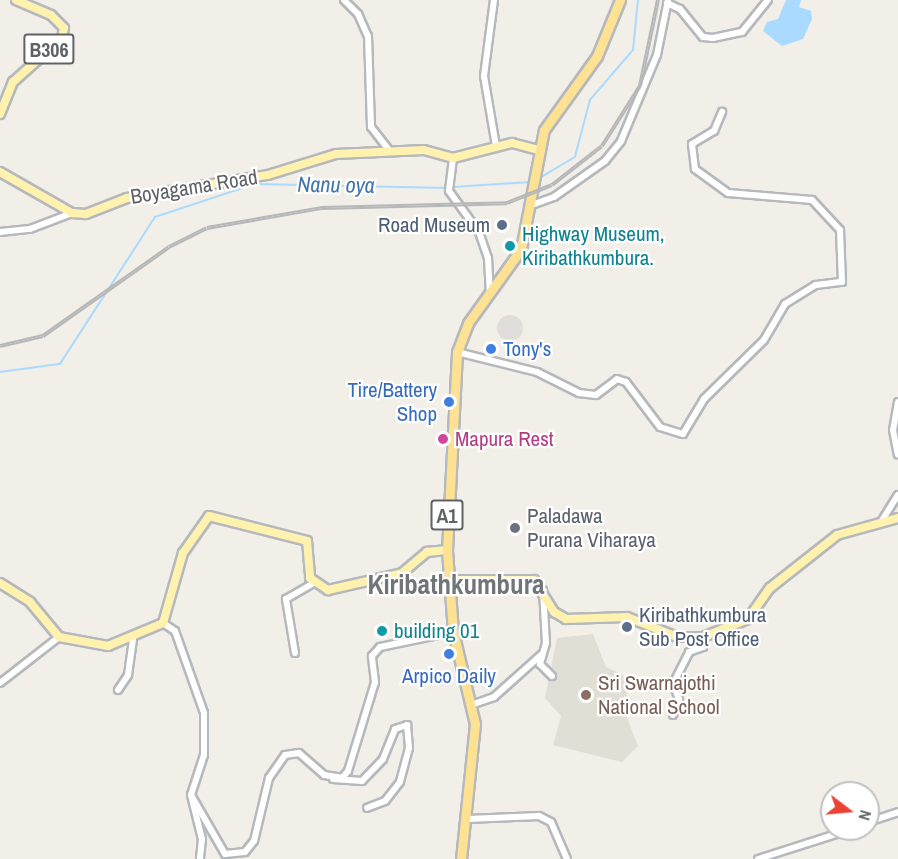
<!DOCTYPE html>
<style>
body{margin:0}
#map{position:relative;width:898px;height:859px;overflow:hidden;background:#f1efe8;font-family:"Archivo Narrow",sans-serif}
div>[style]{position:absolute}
.industrial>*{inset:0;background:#e0deda}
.round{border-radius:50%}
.education>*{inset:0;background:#e1ded6}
.water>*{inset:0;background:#aadaff}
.stream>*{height:1.5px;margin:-0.75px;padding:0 0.75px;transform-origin:0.75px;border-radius:0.75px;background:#aadaff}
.roads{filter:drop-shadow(2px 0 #b5b8bc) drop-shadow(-2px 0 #b5b8bc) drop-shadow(0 2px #b5b8bc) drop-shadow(0 -2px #b5b8bc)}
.minor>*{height:6px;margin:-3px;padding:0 3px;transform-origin:3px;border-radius:3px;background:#fff}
.major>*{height:8px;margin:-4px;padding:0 4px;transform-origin:4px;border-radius:4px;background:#fff2af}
.highway>*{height:9px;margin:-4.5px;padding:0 4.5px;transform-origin:4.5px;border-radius:4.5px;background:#fde293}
.rail>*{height:4px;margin-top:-2px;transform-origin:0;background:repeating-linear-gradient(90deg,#fff 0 4.5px,#b6b7b8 0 9px);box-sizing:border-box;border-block:2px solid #b6b7b8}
.dots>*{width:16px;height:16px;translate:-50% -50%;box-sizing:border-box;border:3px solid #fff;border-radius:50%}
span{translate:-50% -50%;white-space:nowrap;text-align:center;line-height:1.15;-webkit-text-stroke:4.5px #fff;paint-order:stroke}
.shield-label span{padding:2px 4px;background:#fff;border:2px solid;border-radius:4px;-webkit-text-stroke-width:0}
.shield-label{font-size:20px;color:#5f6368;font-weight:700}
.street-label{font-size:21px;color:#5f6368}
.service-label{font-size:21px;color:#4e5e75}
.right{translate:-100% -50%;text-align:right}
.left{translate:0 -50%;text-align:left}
.culture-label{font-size:21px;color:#0d838f}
.shop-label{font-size:21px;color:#366cbe}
.hotel-label{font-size:21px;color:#b23c85}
.worship-label{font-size:21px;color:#5b616d}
.education-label{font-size:21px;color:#785e54}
.water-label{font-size:22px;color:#4174aa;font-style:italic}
.district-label{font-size:27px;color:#70757a;font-weight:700}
.north{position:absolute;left:820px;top:781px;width:60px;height:60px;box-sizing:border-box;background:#fff;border:2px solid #bfc1c3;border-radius:50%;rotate:106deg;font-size:16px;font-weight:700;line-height:24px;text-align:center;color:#5f6368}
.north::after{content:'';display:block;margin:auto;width:21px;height:27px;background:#ea4335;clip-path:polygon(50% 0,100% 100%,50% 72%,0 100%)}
</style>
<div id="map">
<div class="industrial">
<i class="round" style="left:497px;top:315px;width:26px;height:26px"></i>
</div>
<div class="education">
<i style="clip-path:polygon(593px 634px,606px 667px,623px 675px,627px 691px,626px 715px,638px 746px,622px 762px,553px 745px,561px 716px,545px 698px,557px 638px)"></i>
</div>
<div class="water">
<i style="clip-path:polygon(786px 0,801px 0,799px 7px,811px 11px,812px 19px,803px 39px,782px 46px,763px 31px,767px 22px,778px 19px)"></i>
</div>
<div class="stream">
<i style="left:538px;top:179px;width:43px;rotate:-30.7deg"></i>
<i style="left:575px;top:157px;width:59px;rotate:-75.3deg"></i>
<i style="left:590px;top:100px;width:66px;rotate:-49.3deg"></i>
<i style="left:633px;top:50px;width:50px;rotate:-84.3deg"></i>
<i style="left:453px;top:187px;width:78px;rotate:-3.7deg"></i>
<i style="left:0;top:372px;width:61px;rotate:-7.6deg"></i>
<i style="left:60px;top:364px;width:175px;rotate:-57.1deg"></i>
<i style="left:155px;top:217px;width:105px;rotate:-18.3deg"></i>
<i style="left:255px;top:184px;width:193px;rotate:1.2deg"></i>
</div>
<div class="roads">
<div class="minor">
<i style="left:344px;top:0;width:20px;rotate:45deg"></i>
<i style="left:358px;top:14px;width:24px;rotate:66deg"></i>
<i style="left:368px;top:36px;width:91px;rotate:88.1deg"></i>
<i style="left:371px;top:127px;width:31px;rotate:52deg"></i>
<i style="left:494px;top:0;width:77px;rotate:97.5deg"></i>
<i style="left:484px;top:76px;width:71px;rotate:80.3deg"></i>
<i style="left:667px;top:3px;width:14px;rotate:25deg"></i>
<i style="left:680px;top:9px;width:36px;rotate:51deg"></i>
<i style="left:703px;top:37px;width:10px;rotate:6deg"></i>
<i style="left:713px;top:38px;width:30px;rotate:-12deg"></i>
<i style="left:742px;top:32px;width:41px;rotate:-50.9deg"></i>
<i style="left:453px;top:158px;width:33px;rotate:97deg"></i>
<i style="left:449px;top:191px;width:51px;rotate:53.8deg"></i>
<i style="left:479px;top:232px;width:28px;rotate:71deg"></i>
<i style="left:488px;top:258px;width:33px;rotate:87deg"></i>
<i style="left:529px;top:206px;width:27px;rotate:-20deg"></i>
<i style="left:554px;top:197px;width:62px;rotate:-35.2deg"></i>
<i style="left:605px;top:161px;width:26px;rotate:-51deg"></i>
<i style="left:621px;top:141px;width:93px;rotate:-67.3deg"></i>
<i style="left:657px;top:55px;width:56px;rotate:-78.7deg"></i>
<i style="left:0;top:232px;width:30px;rotate:-6deg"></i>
<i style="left:30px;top:229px;width:45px;rotate:-20.9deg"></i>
<i style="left:457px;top:352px;width:82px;rotate:14deg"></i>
<i style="left:537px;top:372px;width:47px;rotate:26.6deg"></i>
<i style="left:579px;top:393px;width:17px;rotate:7deg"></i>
<i style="left:596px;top:395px;width:26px;rotate:-37deg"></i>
<i style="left:617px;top:379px;width:9px;rotate:18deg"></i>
<i style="left:626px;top:382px;width:56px;rotate:52.9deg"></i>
<i style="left:660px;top:427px;width:24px;rotate:17deg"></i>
<i style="left:683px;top:434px;width:41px;rotate:-59deg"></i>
<i style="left:704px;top:399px;width:84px;rotate:-44.5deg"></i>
<i style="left:764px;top:340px;width:42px;rotate:-59.7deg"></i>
<i style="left:785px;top:304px;width:36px;rotate:-32deg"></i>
<i style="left:816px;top:285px;width:26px;rotate:-7deg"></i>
<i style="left:842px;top:282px;width:52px;rotate:-92.2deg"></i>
<i style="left:840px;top:230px;width:41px;rotate:-133deg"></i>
<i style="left:812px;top:200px;width:84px;rotate:-175.2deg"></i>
<i style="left:728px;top:193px;width:41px;rotate:-144deg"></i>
<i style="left:695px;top:169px;width:25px;rotate:-97deg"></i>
<i style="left:692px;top:144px;width:26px;rotate:-31deg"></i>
<i style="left:714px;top:131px;width:21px;rotate:-67deg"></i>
<i style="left:898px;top:402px;width:28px;rotate:100deg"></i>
<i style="left:893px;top:430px;width:25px;rotate:79deg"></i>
<i style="left:881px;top:522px;width:32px;rotate:-58deg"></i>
<i style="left:543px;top:590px;width:53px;rotate:86.8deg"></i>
<i style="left:546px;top:643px;width:22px;rotate:106deg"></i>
<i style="left:540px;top:664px;width:17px;rotate:45deg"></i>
<i style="left:163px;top:623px;width:14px;rotate:34deg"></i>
<i style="left:175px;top:631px;width:87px;rotate:70.5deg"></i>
<i style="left:204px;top:713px;width:42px;rotate:90deg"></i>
<i style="left:204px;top:755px;width:42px;rotate:108deg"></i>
<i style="left:191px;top:795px;width:45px;rotate:76deg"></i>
<i style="left:202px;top:839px;width:20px;rotate:96deg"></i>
<i style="left:295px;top:653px;width:55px;rotate:-99.5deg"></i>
<i style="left:286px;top:599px;width:32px;rotate:-30deg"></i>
<i style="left:0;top:683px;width:75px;rotate:-37.9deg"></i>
<i style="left:118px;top:690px;width:18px;rotate:-56deg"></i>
<i style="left:128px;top:675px;width:35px;rotate:-82deg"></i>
<i style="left:471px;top:705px;width:24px;rotate:-19deg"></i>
<i style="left:494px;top:697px;width:63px;rotate:-41.8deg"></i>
<i style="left:673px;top:715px;width:17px;rotate:-69deg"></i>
<i style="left:679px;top:699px;width:16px;rotate:-112deg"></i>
<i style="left:673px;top:684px;width:36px;rotate:-63deg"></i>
<i style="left:689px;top:652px;width:15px;rotate:-20deg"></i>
<i style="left:703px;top:647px;width:10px;rotate:-90deg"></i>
<i style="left:333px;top:779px;width:29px;rotate:4deg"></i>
<i style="left:362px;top:781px;width:30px;rotate:-46deg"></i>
<i style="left:383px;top:759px;width:32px;rotate:-68deg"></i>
<i style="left:395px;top:729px;width:13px;rotate:-18deg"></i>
<i style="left:407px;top:725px;width:23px;rotate:85deg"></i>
<i style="left:409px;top:748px;width:35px;rotate:105deg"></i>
<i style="left:400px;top:782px;width:24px;rotate:128deg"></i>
<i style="left:385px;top:801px;width:19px;rotate:159deg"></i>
<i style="left:191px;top:795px;width:68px;rotate:60deg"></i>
<i style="left:225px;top:854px;width:20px;rotate:-6deg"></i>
<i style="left:245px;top:852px;width:14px;rotate:-51deg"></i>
<i style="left:254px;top:841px;width:65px;rotate:-76.6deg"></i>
<i style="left:269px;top:778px;width:28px;rotate:-55deg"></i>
<i style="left:285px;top:755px;width:14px;rotate:-8deg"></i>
<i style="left:299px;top:753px;width:33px;rotate:41deg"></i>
<i style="left:324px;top:775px;width:18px;rotate:9deg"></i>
<i style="left:342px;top:778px;width:9px;rotate:-49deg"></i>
<i style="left:348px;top:771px;width:93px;rotate:-73.1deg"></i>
<i style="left:375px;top:682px;width:26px;rotate:-97deg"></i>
<i style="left:372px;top:656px;width:12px;rotate:-48deg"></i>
<i style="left:380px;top:647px;width:75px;rotate:-11.6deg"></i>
<i style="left:467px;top:819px;width:72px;rotate:-2.4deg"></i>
<i style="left:539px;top:816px;width:13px;rotate:27deg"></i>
<i style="left:551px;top:822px;width:40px;rotate:66.6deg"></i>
<i style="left:868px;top:822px;width:32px;rotate:-18deg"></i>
<i style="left:758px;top:859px;width:99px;rotate:-17.7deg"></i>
</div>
<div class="major">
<i style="left:0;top:114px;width:35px;rotate:-68deg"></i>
<i style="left:13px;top:82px;width:66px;rotate:-41.9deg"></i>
<i style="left:62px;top:38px;width:10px;rotate:-79deg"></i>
<i style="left:64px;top:28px;width:18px;rotate:-135deg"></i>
<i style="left:51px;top:15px;width:38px;rotate:-157deg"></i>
<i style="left:0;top:172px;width:83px;rotate:29.7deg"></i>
<i style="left:72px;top:213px;width:14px;rotate:4deg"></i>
<i style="left:86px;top:214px;width:44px;rotate:-21.3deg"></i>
<i style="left:127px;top:198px;width:143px;rotate:-9.3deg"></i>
<i style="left:268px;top:175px;width:71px;rotate:-17.2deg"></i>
<i style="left:336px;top:154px;width:88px;rotate:-2.6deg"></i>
<i style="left:424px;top:150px;width:30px;rotate:15deg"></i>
<i style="left:453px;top:158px;width:61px;rotate:-14.3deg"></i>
<i style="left:512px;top:143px;width:27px;rotate:15deg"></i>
<i style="left:451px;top:580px;width:83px"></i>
<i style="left:534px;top:580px;width:38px;rotate:58deg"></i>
<i style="left:554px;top:612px;width:14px;rotate:30deg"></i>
<i style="left:566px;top:619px;width:61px;rotate:-1.9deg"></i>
<i style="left:627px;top:617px;width:54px;rotate:21.8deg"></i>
<i style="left:677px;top:637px;width:26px"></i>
<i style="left:703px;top:637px;width:48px;rotate:-21.8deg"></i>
<i style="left:748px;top:619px;width:38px;rotate:-55deg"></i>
<i style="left:770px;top:588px;width:85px;rotate:-38.3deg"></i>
<i style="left:837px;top:535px;width:63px;rotate:-15.6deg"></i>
<i style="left:0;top:583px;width:36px;rotate:32deg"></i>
<i style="left:30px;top:602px;width:45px;rotate:50.4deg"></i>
<i style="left:59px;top:637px;width:50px;rotate:10.4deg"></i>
<i style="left:108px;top:646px;width:60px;rotate:-22.7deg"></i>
<i style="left:163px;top:623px;width:73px;rotate:-74.1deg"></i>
<i style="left:183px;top:553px;width:45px;rotate:-54.9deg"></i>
<i style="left:209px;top:516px;width:101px;rotate:14.3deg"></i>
<i style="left:307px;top:541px;width:37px;rotate:85deg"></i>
<i style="left:310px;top:578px;width:22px;rotate:34deg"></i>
<i style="left:328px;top:590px;width:76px;rotate:-12.9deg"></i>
<i style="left:402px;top:573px;width:33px;rotate:-40deg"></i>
<i style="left:427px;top:552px;width:20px;rotate:-6deg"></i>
</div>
<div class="highway">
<i style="left:461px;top:859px;width:136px;rotate:-84.1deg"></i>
<i style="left:475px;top:724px;width:95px;rotate:-103.4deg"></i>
<i style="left:453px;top:632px;width:82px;rotate:-94.2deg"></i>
<i style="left:447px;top:550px;width:198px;rotate:-87.1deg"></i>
<i style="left:457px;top:352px;width:31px;rotate:-69deg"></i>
<i style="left:468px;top:323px;width:91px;rotate:-54.4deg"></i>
<i style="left:521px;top:249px;width:121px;rotate:-79.1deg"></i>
<i style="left:544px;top:130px;width:91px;rotate:-54.4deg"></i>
<i style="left:597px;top:56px;width:61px;rotate:-67.7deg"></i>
</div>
</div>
<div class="rail">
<i style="left:0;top:346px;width:44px;rotate:-13.1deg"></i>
<i style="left:43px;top:336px;width:154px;rotate:-35.2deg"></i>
<i style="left:169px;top:247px;width:42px;rotate:-26.6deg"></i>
<i style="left:207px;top:228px;width:117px;rotate:-9.9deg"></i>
<i style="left:322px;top:208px;width:185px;rotate:-1.5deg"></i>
<i style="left:507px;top:203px;width:48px;rotate:-21.8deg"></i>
<i style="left:552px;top:185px;width:63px;rotate:-38deg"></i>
<i style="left:602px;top:146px;width:71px;rotate:-57.7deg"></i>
<i style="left:640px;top:86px;width:88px;rotate:-78.2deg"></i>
</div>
<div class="dots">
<i style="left:502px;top:225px;background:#5c6f8a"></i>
<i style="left:510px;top:246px;background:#0f9aa8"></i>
<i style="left:491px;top:349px;background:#3f7fe0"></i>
<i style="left:449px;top:402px;background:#3f7fe0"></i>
<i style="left:443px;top:439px;background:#d1479c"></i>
<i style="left:515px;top:528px;background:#6b7280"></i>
<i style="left:627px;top:627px;background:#5c6f8a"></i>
<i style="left:382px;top:631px;background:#0f9aa8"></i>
<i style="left:449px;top:654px;background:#3f7fe0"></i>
<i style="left:586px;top:695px;background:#8d6e63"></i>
</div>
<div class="shield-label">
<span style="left:49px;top:49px">B306</span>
<span style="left:447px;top:515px">A1</span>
</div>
<div class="street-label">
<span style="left:194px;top:187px;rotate:-9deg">Boyagama Road</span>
</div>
<div class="service-label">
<span class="right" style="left:490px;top:225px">Road Museum</span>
<span class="left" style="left:639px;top:627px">Kiribathkumbura<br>Sub Post Office</span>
</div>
<div class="culture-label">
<span class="left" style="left:522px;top:246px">Highway Museum,<br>Kiribathkumbura.</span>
<span class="left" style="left:394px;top:631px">building 01</span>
</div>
<div class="shop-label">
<span class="left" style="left:503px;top:349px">Tony's</span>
<span class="right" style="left:437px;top:402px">Tire/Battery<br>Shop</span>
<span style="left:449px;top:676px">Arpico Daily</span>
</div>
<div class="hotel-label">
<span class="left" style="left:455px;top:439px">Mapura Rest</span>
</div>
<div class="worship-label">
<span class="left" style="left:527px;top:528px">Paladawa<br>Purana Viharaya</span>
</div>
<div class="education-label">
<span class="left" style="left:598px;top:695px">Sri Swarnajothi<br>National School</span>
</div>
<div class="water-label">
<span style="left:336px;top:185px;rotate:1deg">Nanu oya</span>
</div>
<div class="district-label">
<span style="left:456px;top:585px">Kiribathkumbura</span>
</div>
<div class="north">N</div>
</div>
